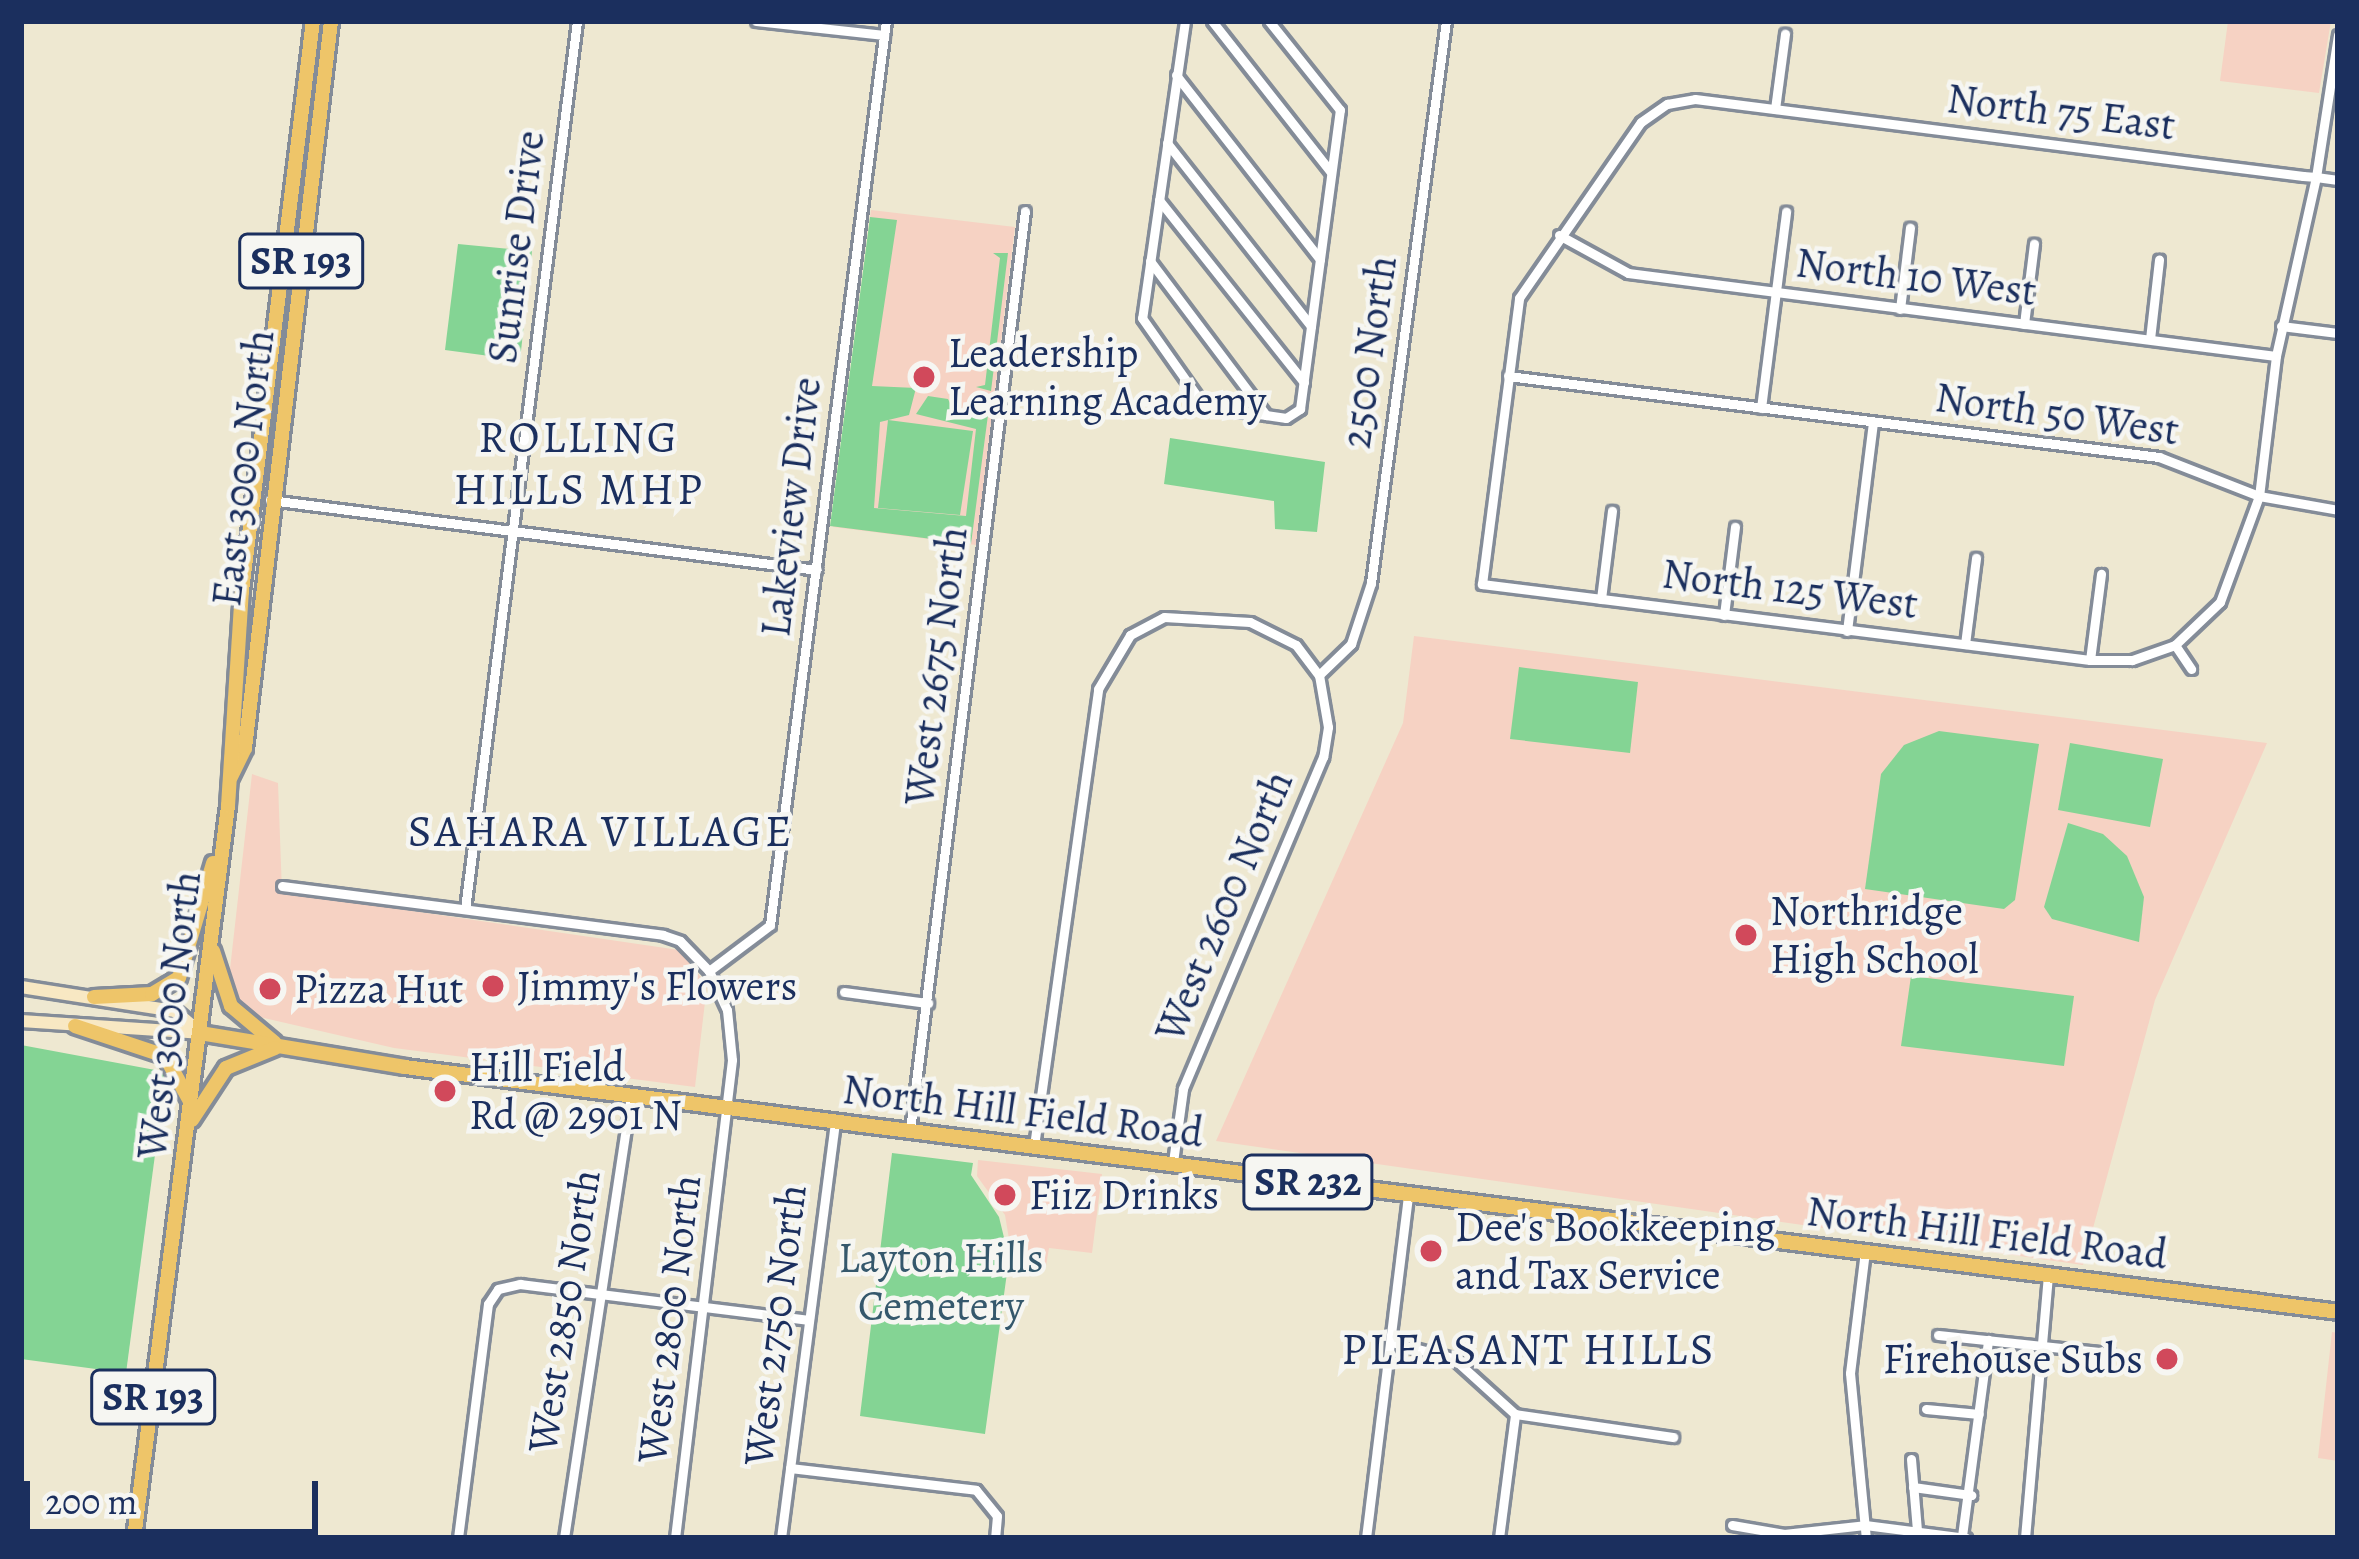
<!DOCTYPE html>
<style>
body{margin:0}
#map{position:relative;width:2359px;height:1559px;overflow:hidden;background:#eee8d1;font-family:Alegreya,serif}
div>[style]{position:absolute}
.built>*{inset:0;background:#f6d2c3}
.green>*{inset:0;background:#84d494}
.roads{filter:drop-shadow(3px 0 #848c98) drop-shadow(-3px 0 #848c98) drop-shadow(0 3px #848c98) drop-shadow(0 -3px #848c98)}
.street>*{height:9px;margin:-4.5px;padding:0 4.5px;transform-origin:4.5px;border-radius:4.5px;background:#fff}
.secondary>*{height:12px;margin:-6px;padding:0 6px;transform-origin:6px;border-radius:6px;background:#f8e8c3}
.primary>*{height:14px;margin:-7px;padding:0 7px;transform-origin:7px;border-radius:7px;background:#eec569}
.dots>*{width:33px;height:33px;translate:-50% -50%;box-sizing:border-box;border:6px solid #f6f6f2;border-radius:50%}
span{translate:-50% -50%;white-space:nowrap;text-align:center;line-height:1.15;-webkit-text-stroke:9px #f6f6f2;paint-order:stroke}
.shield-label span{padding:3px 9px;background:#f6f6f2;border:3px solid;border-radius:9px;-webkit-text-stroke-width:0}
.shield-label{font-size:39px;color:#1b2f5e;font-weight:700}
.street-label{font-size:42px;color:#1b2f5e}
.poi-label{font-size:42px;color:#1b2f5e}
.left{translate:0 -50%;text-align:left}
.right{translate:-100% -50%;text-align:right}
.park-label{font-size:42px;color:#35586c}
.neighbourhood-label{font-size:45px;color:#1b2f5e;letter-spacing:3px}
.frame{position:absolute;inset:0;border:24px solid #1b2f5e;pointer-events:none}
.scale{position:absolute;left:24px;top:1481px;width:294px;height:54px;box-sizing:border-box;border:6px solid #1b2f5e;border-top:0;padding-left:15px;font-size:36px;line-height:42px;white-space:nowrap;color:#1b2f5e;-webkit-text-stroke:9px #f6f6f2;paint-order:stroke}
</style>
<div id="map">
<div class="built">
<i style="clip-path:polygon(2228px 21px,2331px 21px,2319px 93px,2220px 81px)"></i>
<i style="clip-path:polygon(871px 210px,1015px 227px,976px 545px,833px 527px)"></i>
<i style="clip-path:polygon(1414px 636px,2267px 743px,2155px 1000px,2083px 1265px,1216px 1141px,1403px 723px)"></i>
<i style="clip-path:polygon(252px 774px,278px 783px,282px 892px,679px 950px,707px 985px,695px 1087px,394px 1048px,251px 1015px,237px 1005px,229px 978px)"></i>
<i style="clip-path:polygon(978px 1160px,1102px 1174px,1092px 1253px,1049px 1248px,1046px 1266px,1013px 1263px,1005px 1215px,977px 1176px)"></i>
<i style="clip-path:polygon(2332px 1332px,2338px 1333px,2338px 1461px,2318px 1458px)"></i>
</div>
<div class="green">
<i style="clip-path:polygon(870px 217px,897px 220px,872px 386px,916px 388px,909px 415px,880px 422px,874px 508px,966px 516px,976px 429px,916px 414px,928px 396px,948px 399px,954px 411px,988px 415px,971px 544px,830px 526px)"></i>
<i style="clip-path:polygon(458px 244px,532px 251px,520px 360px,445px 350px)"></i>
<i style="clip-path:polygon(993px 253px,1008px 253px,991px 391px,976px 387px,985px 385px,1000px 258px)"></i>
<i style="clip-path:polygon(888px 420px,973px 431px,960px 515px,878px 508px)"></i>
<i style="clip-path:polygon(1170px 438px,1325px 462px,1317px 532px,1275px 529px,1274px 501px,1164px 484px)"></i>
<i style="clip-path:polygon(1519px 667px,1638px 682px,1630px 753px,1510px 739px)"></i>
<i style="clip-path:polygon(1939px 731px,2039px 744px,2015px 900px,2004px 909px,1865px 889px,1881px 774px,1904px 745px)"></i>
<i style="clip-path:polygon(2070px 743px,2163px 759px,2150px 827px,2058px 810px)"></i>
<i style="clip-path:polygon(2068px 823px,2103px 834px,2127px 856px,2144px 897px,2139px 942px,2052px 919px,2044px 907px)"></i>
<i style="clip-path:polygon(1911px 976px,2074px 996px,2064px 1066px,1901px 1046px)"></i>
<i style="clip-path:polygon(21px 1045px,166px 1072px,126px 1373px,21px 1359px)"></i>
<i style="clip-path:polygon(892px 1153px,973px 1163px,971px 1175px,999px 1217px,1009px 1258px,985px 1434px,860px 1416px)"></i>
</div>
<div class="roads">
<div class="street">
<i style="left:756px;top:21px;width:129px;rotate:6.2deg"></i>
<i style="left:1185px;top:21px;width:300px;rotate:98.2deg"></i>
<i style="left:1142px;top:318px;width:108px;rotate:54.8deg"></i>
<i style="left:1204px;top:406px;width:83px;rotate:8.3deg"></i>
<i style="left:1286px;top:418px;width:17px;rotate:-33deg"></i>
<i style="left:1300px;top:409px;width:302px;rotate:-82.4deg"></i>
<i style="left:1340px;top:110px;width:114px;rotate:-128.6deg"></i>
<i style="left:1212px;top:21px;width:192px;rotate:51.8deg"></i>
<i style="left:2338px;top:35px;width:144px;rotate:98.8deg"></i>
<i style="left:2316px;top:177px;width:183px;rotate:102.6deg"></i>
<i style="left:2276px;top:356px;width:141px;rotate:96.9deg"></i>
<i style="left:2259px;top:496px;width:113px;rotate:110.2deg"></i>
<i style="left:2220px;top:602px;width:62px;rotate:136.3deg"></i>
<i style="left:2175px;top:645px;width:46px;rotate:160.8deg"></i>
<i style="left:2132px;top:660px;width:42px;rotate:180deg"></i>
<i style="left:2090px;top:660px;width:613px;rotate:-172.87deg"></i>
<i style="left:1482px;top:584px;width:288px;rotate:-82.6deg"></i>
<i style="left:1519px;top:298px;width:214px;rotate:-55.3deg"></i>
<i style="left:1641px;top:122px;width:32px;rotate:-35deg"></i>
<i style="left:1667px;top:104px;width:28px;rotate:-10deg"></i>
<i style="left:1695px;top:99px;width:613px;rotate:7.22deg"></i>
<i style="left:2303px;top:176px;width:13px;rotate:4deg"></i>
<i style="left:2316px;top:177px;width:22px;rotate:8deg"></i>
<i style="left:1176px;top:75px;width:234px;rotate:52deg"></i>
<i style="left:1775px;top:109px;width:76px;rotate:-82.4deg"></i>
<i style="left:1167px;top:143px;width:233px;rotate:51.8deg"></i>
<i style="left:1159px;top:200px;width:233px;rotate:51.5deg"></i>
<i style="left:1559px;top:235px;width:79px;rotate:28.8deg"></i>
<i style="left:1628px;top:273px;width:653px;rotate:7.3deg"></i>
<i style="left:1150px;top:261px;width:193px;rotate:53deg"></i>
<i style="left:1900px;top:309px;width:82px;rotate:-83deg"></i>
<i style="left:2024px;top:324px;width:81px;rotate:-82.9deg"></i>
<i style="left:2281px;top:326px;width:57px;rotate:7deg"></i>
<i style="left:2150px;top:339px;width:80px;rotate:-83.5deg"></i>
<i style="left:1508px;top:376px;width:656px;rotate:7.09deg"></i>
<i style="left:2159px;top:457px;width:107px;rotate:21.3deg"></i>
<i style="left:2259px;top:496px;width:80px;rotate:10deg"></i>
<i style="left:1761px;top:408px;width:198px;rotate:-82.7deg"></i>
<i style="left:270px;top:500px;width:551px;rotate:7.29deg"></i>
<i style="left:1601px;top:599px;width:89px;rotate:-82.9deg"></i>
<i style="left:1724px;top:615px;width:89px;rotate:-82.9deg"></i>
<i style="left:1847px;top:631px;width:211px;rotate:-82.9deg"></i>
<i style="left:1965px;top:644px;width:87px;rotate:-82.7deg"></i>
<i style="left:2175px;top:645px;width:29px;rotate:56deg"></i>
<i style="left:2090px;top:660px;width:87px;rotate:-82.7deg"></i>
<i style="left:1319px;top:675px;width:45px;rotate:-44.1deg"></i>
<i style="left:1351px;top:644px;width:64px;rotate:-71.8deg"></i>
<i style="left:1371px;top:583px;width:567px;rotate:-82.4deg"></i>
<i style="left:282px;top:886px;width:384px;rotate:7.3deg"></i>
<i style="left:663px;top:935px;width:18px;rotate:19deg"></i>
<i style="left:680px;top:941px;width:42px;rotate:46deg"></i>
<i style="left:709px;top:971px;width:43px;rotate:65.2deg"></i>
<i style="left:727px;top:1010px;width:50px;rotate:84.3deg"></i>
<i style="left:732px;top:1060px;width:481px;rotate:96.8deg"></i>
<i style="left:465px;top:909px;width:895px;rotate:-82.81deg"></i>
<i style="left:709px;top:971px;width:76px;rotate:-37deg"></i>
<i style="left:770px;top:925px;width:911px;rotate:-82.69deg"></i>
<i style="left:844px;top:992px;width:85px;rotate:7.5deg"></i>
<i style="left:910px;top:1130px;width:926px;rotate:-82.87deg"></i>
<i style="left:1034px;top:1146px;width:461px;rotate:-82deg"></i>
<i style="left:1098px;top:689px;width:63px;rotate:-59.3deg"></i>
<i style="left:1130px;top:635px;width:38px;rotate:-28deg"></i>
<i style="left:1164px;top:617px;width:86px;rotate:3.3deg"></i>
<i style="left:1250px;top:622px;width:51px;rotate:26.6deg"></i>
<i style="left:1296px;top:645px;width:38px;rotate:53deg"></i>
<i style="left:1319px;top:675px;width:53px;rotate:80.2deg"></i>
<i style="left:1328px;top:727px;width:30px;rotate:99deg"></i>
<i style="left:1323px;top:757px;width:360px;rotate:112.9deg"></i>
<i style="left:1183px;top:1089px;width:74px;rotate:97.8deg"></i>
<i style="left:1865px;top:1251px;width:123px;rotate:97deg"></i>
<i style="left:1850px;top:1373px;width:166px;rotate:84.5deg"></i>
<i style="left:1938px;top:1335px;width:172px;rotate:6deg"></i>
<i style="left:1391px;top:1342px;width:64px;rotate:14.5deg"></i>
<i style="left:1453px;top:1358px;width:84px;rotate:42.1deg"></i>
<i style="left:1515px;top:1414px;width:160px;rotate:8.3deg"></i>
<i style="left:1926px;top:1409px;width:53px;rotate:5.4deg"></i>
<i style="left:1911px;top:1459px;width:72px;rotate:85.2deg"></i>
<i style="left:790px;top:1468px;width:187px;rotate:6.7deg"></i>
<i style="left:976px;top:1490px;width:33px;rotate:51deg"></i>
<i style="left:997px;top:1516px;width:22px;rotate:95deg"></i>
<i style="left:1913px;top:1487px;width:59px;rotate:7.9deg"></i>
<i style="left:1732px;top:1525px;width:53px;rotate:9.8deg"></i>
<i style="left:1784px;top:1534px;width:81px;rotate:-6.3deg"></i>
<i style="left:1865px;top:1525px;width:102px;rotate:7.3deg"></i>
<i style="left:1962px;top:1536px;width:198px;rotate:-82.4deg"></i>
<i style="left:458px;top:1538px;width:236px;rotate:-82.7deg"></i>
<i style="left:488px;top:1304px;width:18px;rotate:-56deg"></i>
<i style="left:498px;top:1289px;width:23px;rotate:-13deg"></i>
<i style="left:520px;top:1284px;width:291px;rotate:7.1deg"></i>
<i style="left:564px;top:1538px;width:449px;rotate:-81.4deg"></i>
<i style="left:781px;top:1538px;width:420px;rotate:-82.6deg"></i>
<i style="left:1366px;top:1538px;width:346px;rotate:-83deg"></i>
<i style="left:1499px;top:1538px;width:125px;rotate:-82.6deg"></i>
<i style="left:2025px;top:1538px;width:264px;rotate:-85deg"></i>
</div>
<div class="secondary">
<i style="left:21px;top:987px;width:156px;rotate:8.9deg"></i>
<i style="left:175px;top:1011px;width:33px;rotate:41deg"></i>
<i style="left:21px;top:1021px;width:179px;rotate:3.8deg"></i>
</div>
<div class="primary">
<i style="left:231px;top:777px;width:32px;rotate:-64deg"></i>
<i style="left:245px;top:748px;width:732px;rotate:-83.25deg"></i>
<i style="left:213px;top:951px;width:58px;rotate:71.9deg"></i>
<i style="left:231px;top:1006px;width:57px;rotate:40.1deg"></i>
<i style="left:94px;top:997px;width:58px;rotate:-3deg"></i>
<i style="left:152px;top:994px;width:31px;rotate:-31deg"></i>
<i style="left:179px;top:978px;width:120px;rotate:-73.5deg"></i>
<i style="left:75px;top:1026px;width:95px;rotate:18.4deg"></i>
<i style="left:165px;top:1056px;width:56px;rotate:61.1deg"></i>
<i style="left:200px;top:1033px;width:208px;rotate:9.4deg"></i>
<i style="left:405px;top:1067px;width:1948px;rotate:7.22deg"></i>
<i style="left:192px;top:1120px;width:62px;rotate:-56.8deg"></i>
<i style="left:226px;top:1068px;width:53px;rotate:-22.2deg"></i>
<i style="left:134px;top:1538px;width:738px;rotate:-82.68deg"></i>
<i style="left:228px;top:806px;width:215px;rotate:-86.3deg"></i>
<i style="left:242px;top:591px;width:574px;rotate:-82.9deg"></i>
</div>
</div>
<div class="dots">
<i style="left:924px;top:377px;background:#d1495b"></i>
<i style="left:1746px;top:935px;background:#d1495b"></i>
<i style="left:493px;top:986px;background:#d1495b"></i>
<i style="left:270px;top:989px;background:#d1495b"></i>
<i style="left:445px;top:1091px;background:#d1495b"></i>
<i style="left:1005px;top:1195px;background:#d1495b"></i>
<i style="left:1431px;top:1251px;background:#d1495b"></i>
<i style="left:2167px;top:1359px;background:#d1495b"></i>
</div>
<div class="shield-label">
<span style="left:301px;top:261px">SR 193</span>
<span style="left:1308px;top:1182px">SR 232</span>
<span style="left:153px;top:1397px">SR 193</span>
</div>
<div class="street-label">
<span style="left:2061px;top:112px;rotate:7deg">North 75 East</span>
<span style="left:516px;top:247px;rotate:-83deg">Sunrise Drive</span>
<span style="left:1916px;top:277px;rotate:7deg">North 10 West</span>
<span style="left:1369px;top:352px;rotate:-82deg">2500 North</span>
<span style="left:2057px;top:414px;rotate:8deg">North 50 West</span>
<span style="left:243px;top:468px;rotate:-83deg">East 3000 North</span>
<span style="left:791px;top:507px;rotate:-83deg">Lakeview Drive</span>
<span style="left:1790px;top:589px;rotate:7deg">North 125 West</span>
<span style="left:936px;top:666px;rotate:-83deg">West 2675 North</span>
<span style="left:1224px;top:906px;rotate:-67deg">West 2600 North</span>
<span style="left:169px;top:1015px;rotate:-83deg">West 3000 North</span>
<span style="left:1023px;top:1111px;rotate:7deg">North Hill Field Road</span>
<span style="left:1987px;top:1233px;rotate:7deg">North Hill Field Road</span>
<span style="left:564px;top:1311px;rotate:-81deg">West 2850 North</span>
<span style="left:669px;top:1319px;rotate:-83deg">West 2800 North</span>
<span style="left:775px;top:1325px;rotate:-83deg">West 2750 North</span>
</div>
<div class="poi-label">
<span class="left" style="left:948px;top:377px">Leadership<br>Learning Academy</span>
<span class="left" style="left:1770px;top:935px">Northridge<br>High School</span>
<span class="left" style="left:517px;top:986px">Jimmy's Flowers</span>
<span class="left" style="left:294px;top:989px">Pizza Hut</span>
<span class="left" style="left:469px;top:1091px">Hill Field<br>Rd @ 2901 N</span>
<span class="left" style="left:1029px;top:1195px">Fiiz Drinks</span>
<span class="left" style="left:1455px;top:1251px">Dee's Bookkeeping<br>and Tax Service</span>
<span class="right" style="left:2143px;top:1359px">Firehouse Subs</span>
</div>
<div class="park-label">
<span style="left:941px;top:1282px">Layton Hills<br>Cemetery</span>
</div>
<div class="neighbourhood-label">
<span style="left:579px;top:464px">ROLLING<br>HILLS MHP</span>
<span style="left:601px;top:832px">SAHARA VILLAGE</span>
<span style="left:1529px;top:1350px">PLEASANT HILLS</span>
</div>
<div class="frame"></div>
<div class="scale">200 m</div>
</div>
